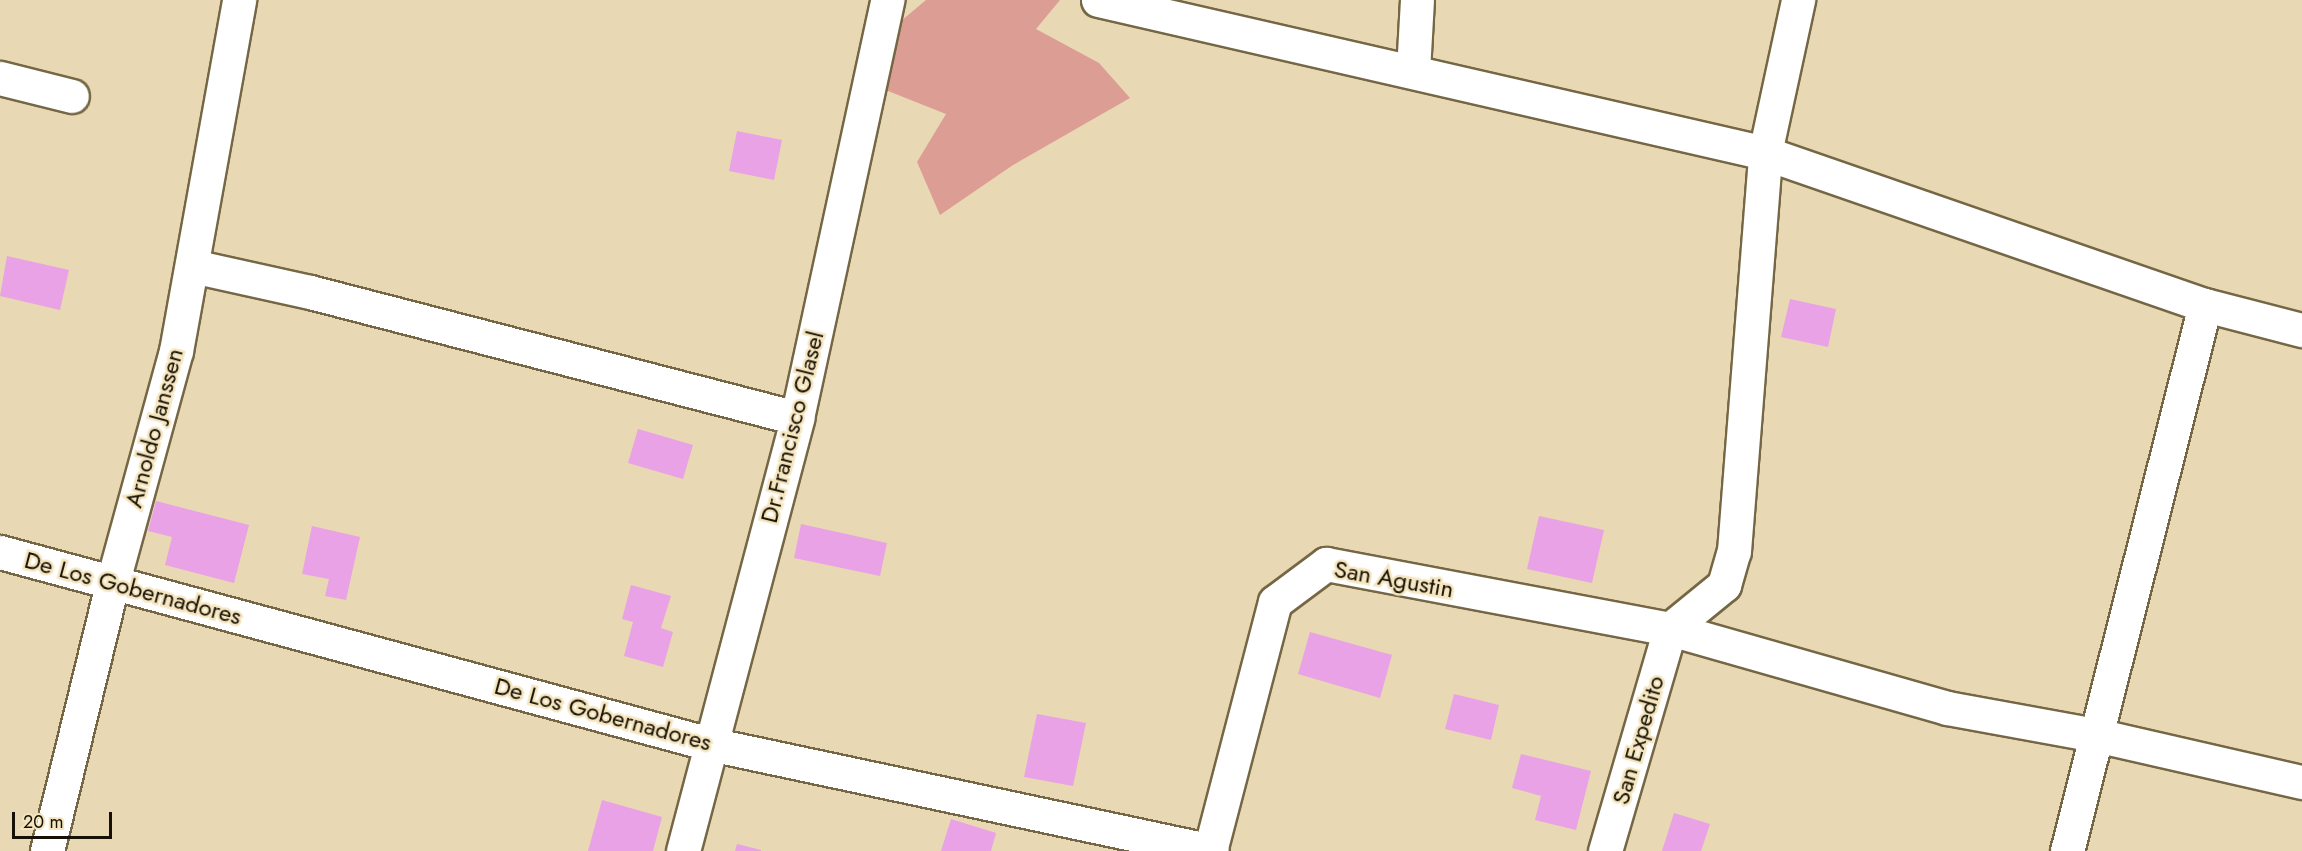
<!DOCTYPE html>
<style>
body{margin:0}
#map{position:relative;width:2302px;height:851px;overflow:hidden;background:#e8d8b3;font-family:Jost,sans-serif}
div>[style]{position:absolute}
.green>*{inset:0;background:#db9d94}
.building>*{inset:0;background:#e9a2e5}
.roads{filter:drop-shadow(2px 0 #756745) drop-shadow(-2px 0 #756745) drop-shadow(0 2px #756745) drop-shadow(0 -2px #756745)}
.minor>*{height:33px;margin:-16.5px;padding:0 16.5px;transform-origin:16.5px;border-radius:16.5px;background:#fff}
span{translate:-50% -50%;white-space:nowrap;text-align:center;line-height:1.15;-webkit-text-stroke:5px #f5e6c0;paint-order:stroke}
.street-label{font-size:24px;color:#171105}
.scale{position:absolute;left:12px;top:812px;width:100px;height:27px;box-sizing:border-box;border:3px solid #171105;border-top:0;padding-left:8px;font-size:18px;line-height:21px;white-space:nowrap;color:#171105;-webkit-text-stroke:4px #f5e6c0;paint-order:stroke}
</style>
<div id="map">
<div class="green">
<i style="clip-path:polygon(926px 0,1060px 0,1036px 29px,1099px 63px,1130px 98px,1013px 165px,940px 215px,917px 162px,946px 114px,878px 87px,882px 37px)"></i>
</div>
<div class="building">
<i style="clip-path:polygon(737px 131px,782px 140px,774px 180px,729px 171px)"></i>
<i style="clip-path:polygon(7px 256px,69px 270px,60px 310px,0 296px)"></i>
<i style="clip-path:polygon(1790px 299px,1836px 309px,1828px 347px,1781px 337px)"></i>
<i style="clip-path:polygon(638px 429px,693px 445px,683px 479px,628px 463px)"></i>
<i style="clip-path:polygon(156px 501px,249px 525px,234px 583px,165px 565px,172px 537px,148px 531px)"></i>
<i style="clip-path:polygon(1539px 516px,1604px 530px,1592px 583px,1527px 569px)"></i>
<i style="clip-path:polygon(801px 524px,887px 543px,880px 576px,794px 558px)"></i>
<i style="clip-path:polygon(312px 526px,360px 537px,346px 600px,325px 596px,329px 579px,302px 574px)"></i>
<i style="clip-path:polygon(631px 585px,671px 596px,661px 628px,673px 632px,663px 667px,624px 656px,633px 622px,622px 619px)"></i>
<i style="clip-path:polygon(1310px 632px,1392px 655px,1380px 698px,1298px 674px)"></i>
<i style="clip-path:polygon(1454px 694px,1499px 705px,1491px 740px,1445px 729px)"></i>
<i style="clip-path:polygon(1037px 714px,1086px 723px,1073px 786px,1024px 777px)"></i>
<i style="clip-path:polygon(1521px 754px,1591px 771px,1576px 830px,1535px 820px,1541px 796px,1512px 788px)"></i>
<i style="clip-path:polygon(602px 800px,662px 817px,653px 851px,588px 851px)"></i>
<i style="clip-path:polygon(1674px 813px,1710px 824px,1701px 851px,1662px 851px)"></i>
<i style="clip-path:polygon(951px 819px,996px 833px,991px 851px,941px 851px)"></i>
<i style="clip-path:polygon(737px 844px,761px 850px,761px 851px,735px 851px)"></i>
</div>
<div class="roads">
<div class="minor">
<i style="left:1098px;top:0;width:684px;rotate:12.92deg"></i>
<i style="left:1765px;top:153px;width:466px;rotate:19.1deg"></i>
<i style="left:2205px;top:305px;width:100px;rotate:14.5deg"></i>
<i style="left:1413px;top:71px;width:71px;rotate:-86.8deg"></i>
<i style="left:0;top:78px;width:74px;rotate:14deg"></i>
<i style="left:192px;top:266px;width:121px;rotate:12.4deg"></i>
<i style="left:310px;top:292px;width:503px;rotate:14.51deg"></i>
<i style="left:0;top:552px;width:736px;rotate:15.13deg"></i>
<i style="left:710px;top:744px;width:513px;rotate:12.03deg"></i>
<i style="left:1670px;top:629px;width:70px;rotate:-39.2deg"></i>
<i style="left:1724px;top:585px;width:35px;rotate:-74deg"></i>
<i style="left:1734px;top:551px;width:399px;rotate:-85.5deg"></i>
<i style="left:1765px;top:153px;width:157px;rotate:-77.8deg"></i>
<i style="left:47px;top:851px;width:278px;rotate:-76.3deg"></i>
<i style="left:113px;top:581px;width:238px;rotate:-74.7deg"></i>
<i style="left:176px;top:351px;width:357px;rotate:-79.8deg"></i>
<i style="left:683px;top:851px;width:448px;rotate:-75.2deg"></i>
<i style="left:797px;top:418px;width:428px;rotate:-77.8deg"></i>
<i style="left:1210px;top:851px;width:257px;rotate:-75.4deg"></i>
<i style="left:1275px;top:602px;width:64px;rotate:-36.7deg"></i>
<i style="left:1326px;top:564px;width:350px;rotate:10.7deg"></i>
<i style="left:1670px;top:629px;width:288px;rotate:15.9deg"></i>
<i style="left:1947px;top:708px;width:151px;rotate:10.3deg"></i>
<i style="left:2096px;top:735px;width:211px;rotate:12.9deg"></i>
<i style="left:1605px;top:851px;width:231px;rotate:-73.7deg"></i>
<i style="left:2067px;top:851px;width:563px;rotate:-75.82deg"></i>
</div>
</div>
<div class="street-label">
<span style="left:792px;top:427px;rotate:-76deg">Dr.Francisco Glasel</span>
<span style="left:154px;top:428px;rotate:-75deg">Arnoldo Janssen</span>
<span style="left:1394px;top:579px;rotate:10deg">San Agustin</span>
<span style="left:133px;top:588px;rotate:15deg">De Los Gobernadores</span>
<span style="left:603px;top:714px;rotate:15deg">De Los Gobernadores</span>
<span style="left:1638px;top:740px;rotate:-74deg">San Expedito</span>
</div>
<div class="scale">20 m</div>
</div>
